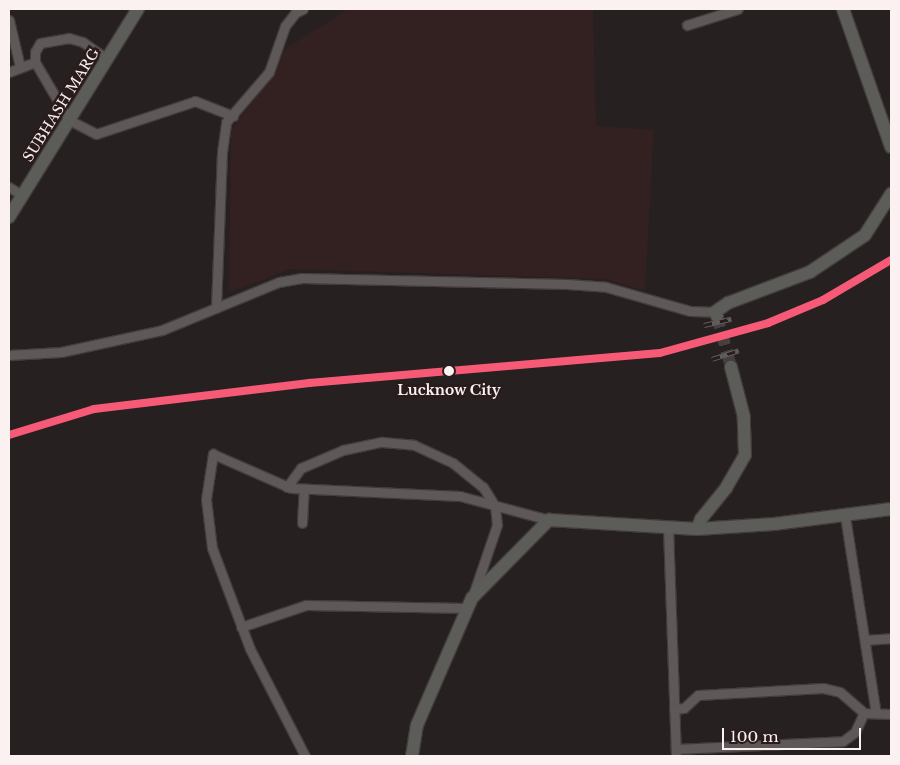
<!DOCTYPE html>
<style>
body{margin:0}
#map{position:relative;width:900px;height:765px;overflow:hidden;background:#262020;font-family:"Libre Baskerville",serif}
div>[style]{position:absolute}
.built>*{inset:0;background:#332121}
.secondary-tunnel>*{height:12px;margin-top:-6px;transform-origin:0;background:repeating-linear-gradient(90deg,#463f3f 0 12px,transparent 0 18px)}
.roads{filter:drop-shadow(1px 0 #423c3c) drop-shadow(-1px 0 #423c3c) drop-shadow(0 1px #423c3c) drop-shadow(0 -1px #423c3c)}
.street>*{height:9px;margin:-4.5px;padding:0 4.5px;transform-origin:4.5px;border-radius:4.5px;background:#5e5858}
.secondary>*{height:12px;margin:-6px;padding:0 6px;transform-origin:6px;border-radius:6px;background:#5c5c59}
.rail>*{height:4.5px;margin-top:-2.25px;transform-origin:0;background:repeating-linear-gradient(90deg,#2a1c1c 0 8px,#625d5d 0 16px);box-sizing:border-box;border-block:1px solid #625d5d}
.rail-1>*{height:8px;margin:-4px;padding:0 4px;transform-origin:4px;border-radius:4px;background:#f75a77}
.dots>*{width:14px;height:14px;translate:-50% -50%;box-sizing:border-box;border:2px solid #2a1c1c;border-radius:50%}
span{translate:-50% -50%;white-space:nowrap;text-align:center;line-height:1.15;-webkit-text-stroke:5px #2a1c1c;paint-order:stroke}
.street-label{font-size:14px;color:#fbf1f1}
.stop-label{font-size:14px;color:#fbf1f1;font-weight:700}
.frame{position:absolute;inset:0;border:10px solid #fbf1f1;pointer-events:none}
.scale{position:absolute;left:722px;top:728px;width:139px;height:22px;box-sizing:border-box;border:2px solid #fbf1f1;border-top:0;padding-left:6px;font-size:15px;line-height:18px;white-space:nowrap;color:#fbf1f1;-webkit-text-stroke:4px #2a1c1c;paint-order:stroke}
</style>
<div id="map">
<div class="built">
<i style="clip-path:polygon(348px 9px,593px 9px,596px 126px,654px 130px,645px 291px,606px 279px,291px 269px,229px 292px,231px 130px,271px 76px,285px 49px)"></i>
</div>
<div class="secondary-tunnel">
<i style="left:717px;top:316px;width:53px;rotate:74.6deg"></i>
</div>
<div class="roads">
<div class="street">
<i style="left:9px;top:20px;width:48px;rotate:76.8deg"></i>
<i style="left:687px;top:25px;width:53px;rotate:-17.4deg"></i>
<i style="left:107px;top:59px;width:29px;rotate:-145deg"></i>
<i style="left:83px;top:42px;width:15px;rotate:-164deg"></i>
<i style="left:69px;top:38px;width:29px;rotate:170deg"></i>
<i style="left:40px;top:43px;width:10px;rotate:119deg"></i>
<i style="left:35px;top:52px;width:10px;rotate:90deg"></i>
<i style="left:35px;top:62px;width:67px;rotate:59.6deg"></i>
<i style="left:69px;top:120px;width:30px;rotate:27deg"></i>
<i style="left:96px;top:134px;width:104px;rotate:-18.4deg"></i>
<i style="left:195px;top:101px;width:41px;rotate:21.5deg"></i>
<i style="left:9px;top:72px;width:28px;rotate:-21deg"></i>
<i style="left:9px;top:187px;width:15px;rotate:32deg"></i>
<i style="left:216px;top:308px;width:156px;rotate:-87.8deg"></i>
<i style="left:222px;top:152px;width:30px;rotate:-82deg"></i>
<i style="left:226px;top:122px;width:66px;rotate:-49.3deg"></i>
<i style="left:269px;top:72px;width:49px;rotate:-70.8deg"></i>
<i style="left:285px;top:26px;width:16px;rotate:-52deg"></i>
<i style="left:295px;top:13px;width:9px;rotate:-27deg"></i>
<i style="left:9px;top:355px;width:52px;rotate:-3.3deg"></i>
<i style="left:61px;top:352px;width:103px;rotate:-12.3deg"></i>
<i style="left:162px;top:330px;width:126px;rotate:-22.3deg"></i>
<i style="left:279px;top:282px;width:23px;rotate:-10deg"></i>
<i style="left:302px;top:278px;width:265px;rotate:1.3deg"></i>
<i style="left:567px;top:284px;width:39px;rotate:4deg"></i>
<i style="left:606px;top:287px;width:87px;rotate:15.9deg"></i>
<i style="left:690px;top:311px;width:25px;rotate:2deg"></i>
<i style="left:287px;top:487px;width:24px;rotate:-54deg"></i>
<i style="left:301px;top:468px;width:46px;rotate:-23.2deg"></i>
<i style="left:343px;top:450px;width:40px;rotate:-12deg"></i>
<i style="left:382px;top:442px;width:32px;rotate:5deg"></i>
<i style="left:414px;top:445px;width:43px;rotate:24.8deg"></i>
<i style="left:453px;top:463px;width:38px;rotate:39deg"></i>
<i style="left:483px;top:487px;width:22px;rotate:58deg"></i>
<i style="left:495px;top:506px;width:19px;rotate:84deg"></i>
<i style="left:497px;top:525px;width:74px;rotate:108.9deg"></i>
<i style="left:845px;top:516px;width:199px;rotate:81.1deg"></i>
<i style="left:302px;top:523px;width:34px;rotate:-87deg"></i>
<i style="left:668px;top:527px;width:229px;rotate:88deg"></i>
<i style="left:241px;top:627px;width:69px;rotate:-18.7deg"></i>
<i style="left:306px;top:605px;width:161px;rotate:1.1deg"></i>
<i style="left:865px;top:640px;width:26px;rotate:-4deg"></i>
<i style="left:674px;top:709px;width:10px;rotate:-6deg"></i>
<i style="left:684px;top:708px;width:19px;rotate:-43deg"></i>
<i style="left:698px;top:695px;width:125px;rotate:-3.2deg"></i>
<i style="left:823px;top:688px;width:17px;rotate:13deg"></i>
<i style="left:840px;top:692px;width:32px;rotate:41deg"></i>
<i style="left:864px;top:713px;width:27px;rotate:2deg"></i>
<i style="left:676px;top:749px;width:167px;rotate:-2.7deg"></i>
<i style="left:843px;top:741px;width:15px;rotate:-37deg"></i>
<i style="left:855px;top:732px;width:21px;rotate:-65deg"></i>
<i style="left:305px;top:756px;width:120px;rotate:-117.2deg"></i>
<i style="left:250px;top:649px;width:108px;rotate:-110.6deg"></i>
<i style="left:212px;top:548px;width:49px;rotate:-97deg"></i>
<i style="left:206px;top:499px;width:46px;rotate:-81.2deg"></i>
<i style="left:213px;top:454px;width:85px;rotate:23.6deg"></i>
<i style="left:291px;top:488px;width:169px;rotate:2.7deg"></i>
<i style="left:460px;top:496px;width:92px;rotate:15.1deg"></i>
</div>
<div class="secondary">
<i style="left:843px;top:9px;width:146px;rotate:70.8deg"></i>
<i style="left:9px;top:217px;width:245px;rotate:-58.2deg"></i>
<i style="left:717px;top:316px;width:4px;rotate:-117deg"></i>
<i style="left:715px;top:312px;width:16px;rotate:-35deg"></i>
<i style="left:728px;top:303px;width:88px;rotate:-20.7deg"></i>
<i style="left:810px;top:272px;width:66px;rotate:-33.9deg"></i>
<i style="left:865px;top:235px;width:49px;rotate:-57.6deg"></i>
<i style="left:697px;top:529px;width:11px;rotate:-68deg"></i>
<i style="left:701px;top:519px;width:40px;rotate:-51deg"></i>
<i style="left:726px;top:488px;width:38px;rotate:-60deg"></i>
<i style="left:745px;top:455px;width:38px;rotate:-92deg"></i>
<i style="left:744px;top:417px;width:52px;rotate:-104.6deg"></i>
<i style="left:412px;top:756px;width:31px;rotate:-81deg"></i>
<i style="left:417px;top:725px;width:138px;rotate:-66.6deg"></i>
<i style="left:472px;top:598px;width:110px;rotate:-45.4deg"></i>
<i style="left:549px;top:520px;width:148px;rotate:3.5deg"></i>
<i style="left:697px;top:529px;width:77px;rotate:-3.7deg"></i>
<i style="left:774px;top:524px;width:118px;rotate:-7.3deg"></i>
</div>
</div>
<div class="rail">
<i style="left:704px;top:325px;width:28px;rotate:-13deg"></i>
<i style="left:712px;top:359px;width:28px;rotate:-18deg"></i>
<i style="left:9px;top:435px;width:89px;rotate:-17deg"></i>
<i style="left:94px;top:409px;width:217px;rotate:-6.9deg"></i>
<i style="left:309px;top:383px;width:352px;rotate:-4.9deg"></i>
<i style="left:660px;top:353px;width:112px;rotate:-15.5deg"></i>
<i style="left:768px;top:323px;width:60px;rotate:-22.7deg"></i>
<i style="left:823px;top:300px;width:79px;rotate:-30.5deg"></i>
</div>
<div class="rail-1">
<i style="left:9px;top:435px;width:89px;rotate:-17deg"></i>
<i style="left:94px;top:409px;width:217px;rotate:-6.9deg"></i>
<i style="left:309px;top:383px;width:352px;rotate:-4.9deg"></i>
<i style="left:660px;top:353px;width:112px;rotate:-15.5deg"></i>
<i style="left:768px;top:323px;width:60px;rotate:-22.7deg"></i>
<i style="left:823px;top:300px;width:79px;rotate:-30.5deg"></i>
</div>
<div class="dots">
<i style="left:449px;top:371px;background:#fbf1f1"></i>
</div>
<div class="street-label">
<span style="left:61px;top:105px;rotate:-58deg">SUBHASH MARG</span>
</div>
<div class="stop-label">
<span style="left:449px;top:390px">Lucknow City</span>
</div>
<div class="frame"></div>
<div class="scale">100 m</div>
</div>
